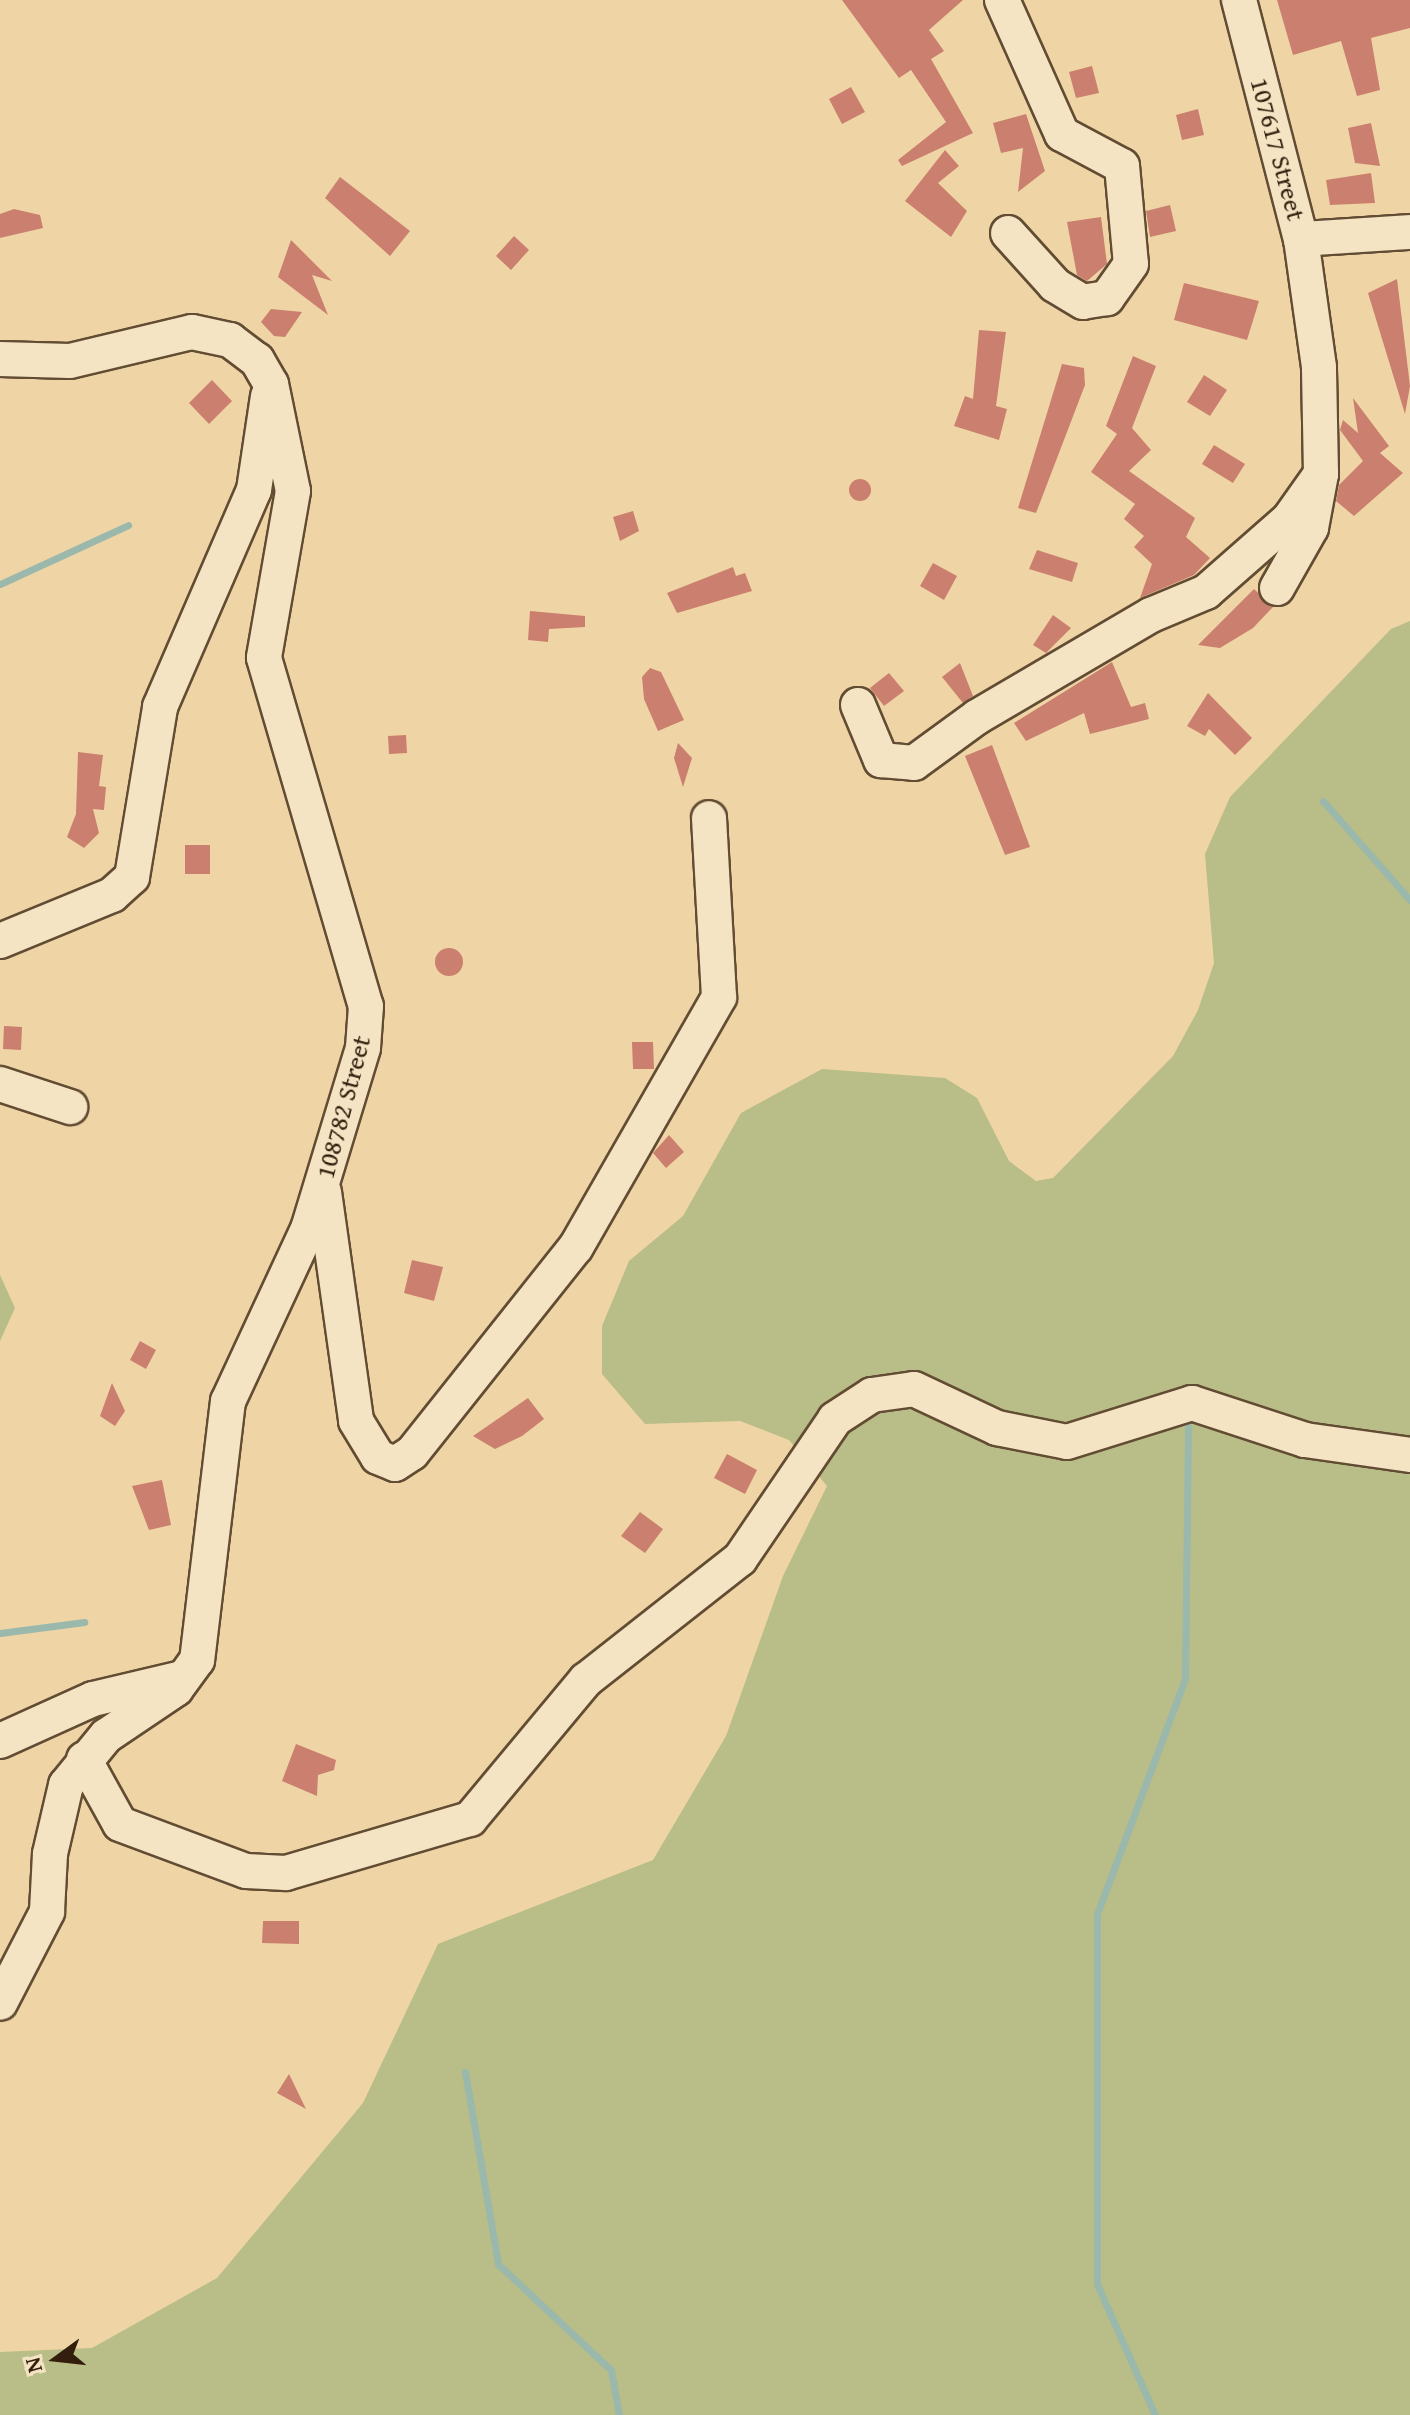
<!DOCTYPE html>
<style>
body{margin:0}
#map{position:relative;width:1410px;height:2415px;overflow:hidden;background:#efd5a5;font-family:"Gentium Book Plus",serif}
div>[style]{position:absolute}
.green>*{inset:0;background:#b9bd87}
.stream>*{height:7px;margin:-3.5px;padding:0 3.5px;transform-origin:3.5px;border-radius:3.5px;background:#9ab8ab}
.building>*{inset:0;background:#cb7f6e}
.round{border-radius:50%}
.roads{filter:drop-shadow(2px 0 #624c33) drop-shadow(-2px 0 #624c33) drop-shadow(0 2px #624c33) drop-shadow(0 -2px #624c33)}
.minor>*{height:34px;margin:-17px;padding:0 17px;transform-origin:17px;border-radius:17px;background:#f5e4c4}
span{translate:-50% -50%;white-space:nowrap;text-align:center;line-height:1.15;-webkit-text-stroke:6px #f5e4c4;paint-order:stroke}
.street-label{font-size:26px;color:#331e0d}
.north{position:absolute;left:16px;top:2319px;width:80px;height:80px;-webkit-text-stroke:6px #f5e4c4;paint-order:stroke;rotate:255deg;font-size:22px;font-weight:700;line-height:32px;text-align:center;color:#331e0d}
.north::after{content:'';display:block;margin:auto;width:28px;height:36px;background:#331e0d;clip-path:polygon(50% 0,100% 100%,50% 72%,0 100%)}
</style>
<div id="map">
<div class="green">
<i style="clip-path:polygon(1410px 621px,1410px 2415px,0 2415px,0 2352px,92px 2348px,217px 2278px,363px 2103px,438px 1944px,653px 1860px,726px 1736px,783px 1576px,827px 1486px,789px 1440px,740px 1421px,645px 1424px,602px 1374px,602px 1326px,629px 1261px,683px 1216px,741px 1113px,822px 1069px,945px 1078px,977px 1098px,1009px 1161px,1036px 1181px,1053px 1178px,1173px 1056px,1198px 1010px,1214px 963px,1205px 854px,1230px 797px,1391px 629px)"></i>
<i style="clip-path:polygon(0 1275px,15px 1308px,0 1341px)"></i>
</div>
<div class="stream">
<i style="left:0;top:584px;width:141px;rotate:-24.7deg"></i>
<i style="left:1323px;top:801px;width:132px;rotate:48.7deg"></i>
<i style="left:0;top:1633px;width:85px;rotate:-7.5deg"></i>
<i style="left:465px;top:2072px;width:195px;rotate:80.2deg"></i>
<i style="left:498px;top:2264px;width:155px;rotate:43.2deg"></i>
<i style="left:611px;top:2370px;width:46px;rotate:79.9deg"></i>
<i style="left:1155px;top:2415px;width:143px;rotate:-113.9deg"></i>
<i style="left:1097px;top:2284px;width:370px;rotate:-90deg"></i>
<i style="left:1097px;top:1914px;width:251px;rotate:-69.5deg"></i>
<i style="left:1185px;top:1679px;width:252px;rotate:-89.3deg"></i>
</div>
<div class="building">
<i style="clip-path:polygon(842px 0,963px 0,929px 30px,944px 51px,931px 59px,973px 133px,902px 166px,898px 160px,946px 122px,911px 70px,899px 78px)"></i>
<i style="clip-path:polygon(1277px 0,1410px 0,1410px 28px,1371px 38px,1380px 90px,1357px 96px,1341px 41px,1293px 55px)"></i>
<i style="clip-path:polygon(1092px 66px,1099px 93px,1076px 98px,1069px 72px)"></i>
<i style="clip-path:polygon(851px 87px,865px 112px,842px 124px,829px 99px)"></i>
<i style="clip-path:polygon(1198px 109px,1204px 135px,1182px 140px,1176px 115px)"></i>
<i style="clip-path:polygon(1026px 114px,1045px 171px,1018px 192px,1023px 148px,1001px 153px,993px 123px)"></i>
<i style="clip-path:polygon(1371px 123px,1380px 166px,1355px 163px,1348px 128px)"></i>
<i style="clip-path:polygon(945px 150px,959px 166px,938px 183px,967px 211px,951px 237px,905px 201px)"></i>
<i style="clip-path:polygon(1371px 173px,1375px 203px,1330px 205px,1326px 180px)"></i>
<i style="clip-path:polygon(340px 177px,410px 231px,390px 256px,325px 198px)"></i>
<i style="clip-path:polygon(1170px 205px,1176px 231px,1150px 237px,1146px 211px)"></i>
<i style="clip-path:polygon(14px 209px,40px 215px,43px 228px,0 238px,0 214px)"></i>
<i style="clip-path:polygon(1101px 217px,1107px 264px,1087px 281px,1077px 275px,1067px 222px)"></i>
<i style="clip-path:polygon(514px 236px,529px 250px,511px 270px,496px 256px)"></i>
<i style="clip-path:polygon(291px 240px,332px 281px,312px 275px,328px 315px,278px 277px)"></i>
<i style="clip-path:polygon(1397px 279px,1410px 386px,1405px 414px,1368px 293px)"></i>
<i style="clip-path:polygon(1184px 283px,1259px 301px,1247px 340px,1174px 320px)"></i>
<i style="clip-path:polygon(271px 309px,302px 312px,285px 337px,274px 336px,261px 322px)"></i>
<i style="clip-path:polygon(979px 330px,1006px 332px,996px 406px,1007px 409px,999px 440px,954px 426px,965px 396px,973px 399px)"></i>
<i style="clip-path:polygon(1133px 356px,1156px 366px,1132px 428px,1151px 450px,1129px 471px,1195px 518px,1186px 537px,1210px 558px,1194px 575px,1140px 598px,1152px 564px,1134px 547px,1144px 536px,1124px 519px,1135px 504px,1091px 472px,1117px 434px,1106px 426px)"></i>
<i style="clip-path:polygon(1062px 364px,1084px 368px,1085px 385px,1036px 513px,1018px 508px)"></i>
<i style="clip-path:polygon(1204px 375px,1227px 390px,1210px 416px,1187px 402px)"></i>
<i style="clip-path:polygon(212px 380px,232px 401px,209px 424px,189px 403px)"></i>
<i style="clip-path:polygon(1353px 398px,1389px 446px,1380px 453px,1403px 473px,1354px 516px,1336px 501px,1339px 485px,1363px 461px,1340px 430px,1343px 420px,1358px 433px)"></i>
<i style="clip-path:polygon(1214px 445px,1245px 464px,1233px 483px,1202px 464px)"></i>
<i class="round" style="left:849px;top:479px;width:22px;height:22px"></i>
<i style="clip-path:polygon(633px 511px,639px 531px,620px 541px,613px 517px)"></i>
<i style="clip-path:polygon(1037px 550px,1078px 563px,1072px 582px,1029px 569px)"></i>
<i style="clip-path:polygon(933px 563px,957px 576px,944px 600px,920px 586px)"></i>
<i style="clip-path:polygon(733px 567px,736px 576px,745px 573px,752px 591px,677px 613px,667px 593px)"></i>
<i style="clip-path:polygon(1254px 589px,1273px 607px,1253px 628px,1220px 648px,1198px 645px)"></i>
<i style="clip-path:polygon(530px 611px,585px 616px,585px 627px,549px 629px,548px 642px,528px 640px)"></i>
<i style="clip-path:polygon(1053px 615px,1071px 628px,1046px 653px,1033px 645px)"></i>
<i style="clip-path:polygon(1112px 662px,1131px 707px,1145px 703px,1149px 719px,1090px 734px,1084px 713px,1026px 741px,1014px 723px)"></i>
<i style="clip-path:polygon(960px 663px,973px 696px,963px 703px,942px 677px)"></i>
<i style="clip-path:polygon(650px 668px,661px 672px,684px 720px,658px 731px,644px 699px,642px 677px)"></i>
<i style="clip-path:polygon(889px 673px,904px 691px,884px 706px,870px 688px)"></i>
<i style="clip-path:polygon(1208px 693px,1252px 738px,1235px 755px,1209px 729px,1205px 736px,1187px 726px)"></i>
<i style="clip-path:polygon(406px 735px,407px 753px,389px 754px,388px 736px)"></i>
<i style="clip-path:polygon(678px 743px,692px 758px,683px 787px,674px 758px)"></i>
<i style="clip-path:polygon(992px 745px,1030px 847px,1005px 855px,965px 756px)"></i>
<i style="clip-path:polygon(78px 752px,103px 755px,99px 786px,106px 787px,104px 810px,93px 809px,99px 833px,84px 848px,67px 837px,76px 814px)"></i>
<i style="clip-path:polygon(185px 845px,210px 845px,210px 874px,185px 874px)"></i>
<i class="round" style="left:435px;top:948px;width:28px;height:28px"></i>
<i style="clip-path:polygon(4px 1026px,22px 1027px,21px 1050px,3px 1049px)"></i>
<i style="clip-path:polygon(632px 1042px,653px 1042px,654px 1069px,633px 1069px)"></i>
<i style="clip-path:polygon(669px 1135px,684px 1152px,666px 1168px,653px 1153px)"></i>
<i style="clip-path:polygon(412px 1260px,443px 1267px,434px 1301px,404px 1293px)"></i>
<i style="clip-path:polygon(140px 1341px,156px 1350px,146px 1369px,130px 1360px)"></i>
<i style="clip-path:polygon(112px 1383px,125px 1411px,115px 1426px,100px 1416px)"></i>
<i style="clip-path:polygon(528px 1398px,544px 1419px,522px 1436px,495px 1449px,473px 1436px)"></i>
<i style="clip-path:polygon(727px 1454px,757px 1470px,745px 1494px,714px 1478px)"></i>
<i style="clip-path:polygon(162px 1480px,171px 1525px,149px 1530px,132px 1486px)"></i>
<i style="clip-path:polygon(640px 1512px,663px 1529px,645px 1553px,621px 1536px)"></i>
<i style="clip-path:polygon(296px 1744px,336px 1760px,334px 1770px,318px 1775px,317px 1796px,282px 1781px)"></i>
<i style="clip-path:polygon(263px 1921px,299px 1921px,299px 1944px,262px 1943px)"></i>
<i style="clip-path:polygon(289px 2074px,306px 2109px,277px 2093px)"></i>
</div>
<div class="roads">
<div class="minor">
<i style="left:1002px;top:0;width:147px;rotate:65.9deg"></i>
<i style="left:1062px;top:134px;width:68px;rotate:28.1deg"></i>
<i style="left:1122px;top:166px;width:98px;rotate:84.8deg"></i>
<i style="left:1131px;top:264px;width:42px;rotate:125.2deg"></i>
<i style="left:1107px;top:298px;width:24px;rotate:171deg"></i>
<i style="left:1083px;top:302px;width:33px;rotate:-149deg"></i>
<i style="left:1055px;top:285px;width:70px;rotate:-132.1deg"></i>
<i style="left:1239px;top:0;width:247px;rotate:75.5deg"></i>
<i style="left:1301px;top:239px;width:109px;rotate:-3.7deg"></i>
<i style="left:0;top:359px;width:70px;rotate:1.6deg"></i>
<i style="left:70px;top:361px;width:125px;rotate:-13.4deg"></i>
<i style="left:192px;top:332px;width:39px;rotate:12deg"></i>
<i style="left:230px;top:340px;width:34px;rotate:37deg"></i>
<i style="left:257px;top:360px;width:28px;rotate:60deg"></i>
<i style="left:271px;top:384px;width:109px;rotate:78.4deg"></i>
<i style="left:293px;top:491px;width:169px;rotate:99.9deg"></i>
<i style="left:264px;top:658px;width:363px;rotate:73.7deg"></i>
<i style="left:366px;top:1006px;width:42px;rotate:94.1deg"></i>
<i style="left:363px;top:1048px;width:189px;rotate:106.9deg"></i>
<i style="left:308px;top:1229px;width:190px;rotate:114.9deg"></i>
<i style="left:228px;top:1401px;width:261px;rotate:96.8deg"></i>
<i style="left:197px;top:1660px;width:36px;rotate:126deg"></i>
<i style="left:176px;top:1689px;width:84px;rotate:146.1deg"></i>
<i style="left:106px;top:1736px;width:63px;rotate:129.2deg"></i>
<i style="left:66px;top:1785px;width:71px;rotate:103.1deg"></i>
<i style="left:50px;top:1854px;width:58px;rotate:93deg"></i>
<i style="left:47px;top:1912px;width:102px;rotate:117.3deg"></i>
<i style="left:1277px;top:588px;width:69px;rotate:-60.5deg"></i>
<i style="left:1311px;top:528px;width:55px;rotate:-79.5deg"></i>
<i style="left:1321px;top:474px;width:107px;rotate:-91.1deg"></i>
<i style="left:1319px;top:367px;width:129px;rotate:-98deg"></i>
<i style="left:858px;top:705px;width:60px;rotate:67.3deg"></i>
<i style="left:881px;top:760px;width:33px;rotate:5deg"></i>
<i style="left:914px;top:763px;width:78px;rotate:-36.1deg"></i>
<i style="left:977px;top:717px;width:202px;rotate:-30.4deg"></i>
<i style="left:1151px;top:615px;width:60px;rotate:-22.7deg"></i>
<i style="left:1206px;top:592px;width:111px;rotate:-41.3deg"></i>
<i style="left:1289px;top:519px;width:55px;rotate:-54.6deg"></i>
<i style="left:0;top:941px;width:121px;rotate:-22.3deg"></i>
<i style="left:112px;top:895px;width:27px;rotate:-42deg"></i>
<i style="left:132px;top:877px;width:172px;rotate:-80.6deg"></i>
<i style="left:160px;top:707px;width:236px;rotate:-66.6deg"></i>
<i style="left:254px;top:490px;width:95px;rotate:-81.5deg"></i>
<i style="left:0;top:1084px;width:74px;rotate:18.2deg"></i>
<i style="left:324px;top:1192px;width:231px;rotate:82deg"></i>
<i style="left:356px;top:1421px;width:42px;rotate:58.6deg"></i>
<i style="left:378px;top:1457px;width:18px;rotate:22deg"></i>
<i style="left:395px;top:1464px;width:20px;rotate:-33deg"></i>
<i style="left:412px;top:1453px;width:263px;rotate:-51.5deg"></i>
<i style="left:576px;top:1247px;width:288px;rotate:-60.2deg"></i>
<i style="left:719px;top:997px;width:179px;rotate:-93.2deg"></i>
<i style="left:0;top:1741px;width:102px;rotate:-24.3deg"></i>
<i style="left:93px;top:1699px;width:87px;rotate:-13.2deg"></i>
<i style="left:84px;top:1759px;width:74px;rotate:61deg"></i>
<i style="left:120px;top:1824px;width:134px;rotate:20.5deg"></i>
<i style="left:246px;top:1871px;width:40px;rotate:2.9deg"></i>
<i style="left:286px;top:1873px;width:192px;rotate:-16.4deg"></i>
<i style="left:470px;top:1819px;width:181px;rotate:-50.2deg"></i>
<i style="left:586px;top:1680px;width:196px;rotate:-38.2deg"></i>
<i style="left:740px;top:1559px;width:169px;rotate:-55.8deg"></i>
<i style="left:835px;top:1419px;width:44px;rotate:-33deg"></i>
<i style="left:872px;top:1395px;width:42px;rotate:-8.1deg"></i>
<i style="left:914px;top:1389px;width:92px;rotate:25.2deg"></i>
<i style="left:997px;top:1428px;width:71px;rotate:11.3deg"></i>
<i style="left:1067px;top:1442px;width:131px;rotate:-17.3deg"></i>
<i style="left:1192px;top:1403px;width:119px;rotate:18.1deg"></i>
<i style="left:1305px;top:1440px;width:106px;rotate:8.1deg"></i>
</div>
</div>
<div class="street-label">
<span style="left:1278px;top:149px;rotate:75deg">107617 Street</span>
<span style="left:343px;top:1107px;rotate:-75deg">108782 Street</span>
</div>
<div class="north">N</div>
</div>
